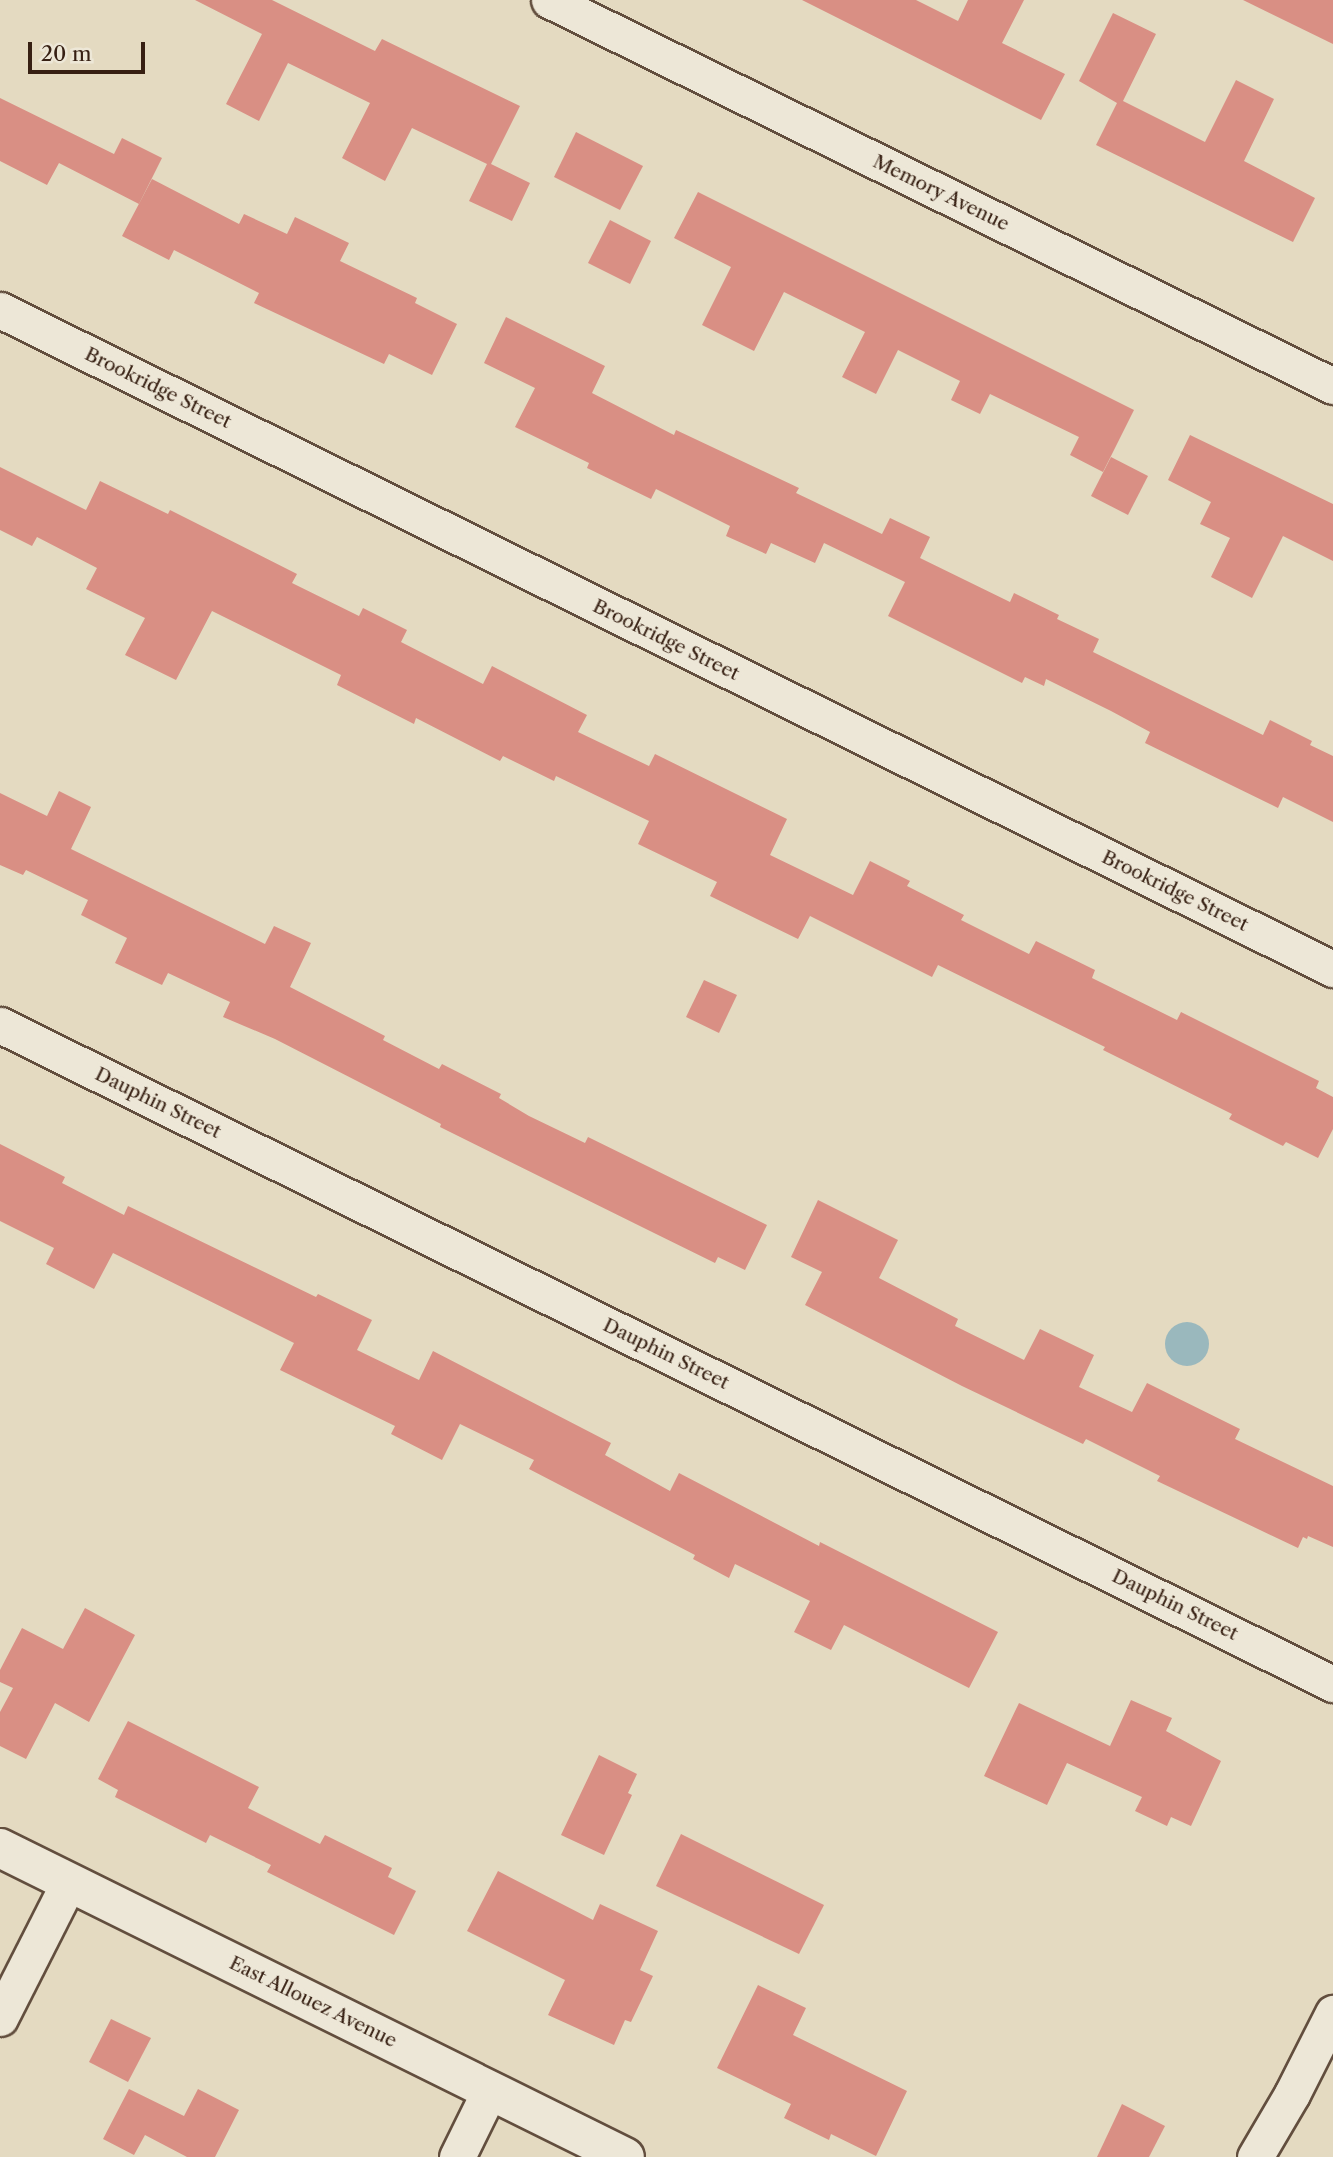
<!DOCTYPE html>
<style>
body{margin:0}
#map{position:relative;width:1333px;height:2157px;overflow:hidden;background:#e4dac1;font-family:"Libre Caslon Text",serif}
div>[style]{position:absolute}
.water>*{inset:0;background:#9ab8bd}
.round{border-radius:50%}
.building>*{inset:0;background:#d98f84}
.roads{filter:drop-shadow(2px 0 #624e3e) drop-shadow(-2px 0 #624e3e) drop-shadow(0 2px #624e3e) drop-shadow(0 -2px #624e3e)}
.minor>*{height:35px;margin:-17.5px;padding:0 17.5px;transform-origin:17.5px;border-radius:17.5px;background:#ede7d7}
.tertiary>*{height:38px;margin:-19px;padding:0 19px;transform-origin:19px;border-radius:19px;background:#ede7d7}
span{translate:-50% -50%;white-space:nowrap;text-align:center;line-height:1.15;-webkit-text-stroke:7px #ede7d7;paint-order:stroke}
.street-label{font-size:19px;color:#372013}
.scale{position:absolute;left:28px;top:42px;width:117px;height:32px;box-sizing:border-box;border:4px solid #372013;border-top:0;padding-left:9px;font-size:21px;line-height:24px;white-space:nowrap;color:#372013;-webkit-text-stroke:5px #ede7d7;paint-order:stroke}
</style>
<div id="map">
<div class="water">
<i class="round" style="left:1165px;top:1322px;width:44px;height:44px"></i>
</div>
<div class="building">
<i style="clip-path:polygon(195px 0,272px 0,375px 51px,382px 39px,520px 106px,491px 164px,530px 183px,512px 221px,469px 201px,487px 164px,412px 128px,385px 181px,342px 158px,370px 103px,288px 63px,259px 121px,226px 104px,262px 34px)"></i>
<i style="clip-path:polygon(802px 0,916px 0,958px 21px,968px 0,1024px 0,1002px 43px,1065px 74px,1041px 120px)"></i>
<i style="clip-path:polygon(1243px 0,1333px 0,1333px 44px)"></i>
<i style="clip-path:polygon(1113px 13px,1156px 34px,1123px 101px,1205px 142px,1236px 80px,1274px 99px,1244px 161px,1315px 198px,1293px 242px,1096px 145px,1117px 103px,1079px 81px)"></i>
<i style="clip-path:polygon(0 98px,114px 154px,122px 138px,162px 158px,139px 204px,59px 163px,47px 185px,0 161px)"></i>
<i style="clip-path:polygon(576px 132px,643px 166px,620px 210px,554px 177px)"></i>
<i style="clip-path:polygon(152px 179px,239px 224px,244px 214px,287px 234px,295px 217px,349px 243px,340px 261px,417px 298px,415px 303px,457px 324px,432px 375px,389px 354px,384px 364px,254px 303px,259px 293px,174px 250px,169px 260px,122px 236px)"></i>
<i style="clip-path:polygon(698px 192px,1134px 410px,1103px 472px,1070px 455px,1079px 437px,990px 394px,980px 414px,951px 400px,960px 381px,898px 350px,876px 394px,842px 377px,865px 332px,784px 292px,754px 351px,702px 325px,731px 267px,674px 238px)"></i>
<i style="clip-path:polygon(610px 220px,651px 241px,630px 284px,588px 263px)"></i>
<i style="clip-path:polygon(506px 317px,605px 366px,592px 393px,674px 435px,676px 430px,799px 488px,796px 493px,882px 534px,890px 518px,930px 537px,920px 558px,1010px 602px,1014px 593px,1059px 615px,1057px 619px,1099px 639px,1093px 652px,1263px 735px,1270px 720px,1312px 741px,1310px 745px,1333px 756px,1333px 822px,1283px 797px,1278px 808px,1145px 743px,1150px 732px,1111px 711px,1046px 679px,1044px 686px,1025px 677px,1022px 683px,888px 616px,905px 582px,824px 543px,815px 563px,771px 543px,766px 554px,726px 536px,730px 526px,656px 489px,651px 499px,587px 468px,589px 463px,515px 427px,535px 388px,484px 363px)"></i>
<i style="clip-path:polygon(1190px 435px,1333px 504px,1333px 561px,1283px 536px,1252px 598px,1211px 577px,1230px 538px,1200px 524px,1211px 502px,1168px 480px)"></i>
<i style="clip-path:polygon(1111px 457px,1148px 476px,1128px 515px,1091px 496px)"></i>
<i style="clip-path:polygon(0 467px,86px 510px,100px 481px,168px 514px,170px 510px,297px 574px,292px 583px,359px 616px,363px 608px,407px 630px,401px 642px,483px 684px,492px 666px,587px 715px,578px 732px,649px 766px,655px 754px,787px 819px,770px 855px,853px 895px,870px 861px,910px 881px,907px 886px,964px 915px,961px 920px,1029px 954px,1036px 941px,1095px 970px,1092px 978px,1177px 1020px,1181px 1012px,1319px 1081px,1316px 1088px,1333px 1097px,1333px 1129px,1318px 1158px,1286px 1142px,1283px 1146px,1229px 1119px,1232px 1114px,1103px 1050px,1105px 1047px,938px 965px,932px 977px,810px 916px,798px 939px,710px 896px,717px 882px,638px 844px,649px 821px,556px 776px,554px 781px,503px 756px,500px 761px,416px 718px,414px 724px,337px 685px,341px 675px,212px 611px,176px 680px,125px 655px,145px 618px,86px 589px,97px 568px,37px 537px,32px 546px,0 530px)"></i>
<i style="clip-path:polygon(59px 791px,91px 807px,71px 849px,265px 944px,274px 926px,311px 943px,290px 987px,385px 1036px,383px 1040px,439px 1069px,442px 1064px,501px 1094px,499px 1098px,529px 1116px,585px 1143px,588px 1137px,767px 1225px,745px 1270px,718px 1257px,715px 1263px,650px 1231px,440px 1127px,441px 1124px,275px 1039px,223px 1017px,230px 1002px,168px 973px,162px 985px,115px 963px,127px 938px,81px 915px,88px 900px,26px 870px,23px 875px,0 865px,0 793px,47px 816px)"></i>
<i style="clip-path:polygon(704px 980px,737px 995px,719px 1033px,686px 1017px)"></i>
<i style="clip-path:polygon(0 1144px,65px 1177px,62px 1183px,124px 1215px,128px 1206px,316px 1297px,318px 1294px,372px 1320px,357px 1350px,419px 1380px,433px 1351px,611px 1443px,605px 1455px,670px 1491px,679px 1473px,819px 1546px,820px 1542px,998px 1632px,969px 1688px,844px 1625px,831px 1650px,794px 1632px,810px 1601px,735px 1564px,729px 1578px,693px 1559px,695px 1555px,529px 1469px,534px 1460px,460px 1424px,442px 1460px,391px 1434px,395px 1426px,280px 1370px,294px 1343px,113px 1253px,94px 1289px,46px 1264px,54px 1248px,0 1221px)"></i>
<i style="clip-path:polygon(818px 1200px,898px 1240px,879px 1278px,958px 1319px,955px 1326px,1024px 1360px,1040px 1329px,1094px 1355px,1079px 1387px,1132px 1412px,1147px 1383px,1240px 1429px,1235px 1439px,1333px 1486px,1333px 1547px,1308px 1536px,1307px 1539px,1303px 1537px,1298px 1548px,1157px 1481px,1160px 1476px,1086px 1439px,1083px 1444px,962px 1386px,805px 1305px,822px 1272px,791px 1257px)"></i>
<i style="clip-path:polygon(85px 1608px,135px 1635px,89px 1722px,55px 1703px,26px 1759px,0 1746px,0 1712px,13px 1688px,0 1682px,0 1670px,22px 1628px,63px 1649px)"></i>
<i style="clip-path:polygon(1131px 1700px,1172px 1718px,1166px 1731px,1221px 1761px,1191px 1826px,1171px 1817px,1167px 1826px,1135px 1811px,1142px 1797px,1067px 1763px,1047px 1805px,984px 1776px,1019px 1703px,1110px 1746px)"></i>
<i style="clip-path:polygon(128px 1721px,259px 1787px,248px 1808px,320px 1844px,325px 1835px,392px 1868px,388px 1877px,416px 1891px,394px 1935px,267px 1872px,271px 1865px,210px 1835px,206px 1843px,115px 1797px,118px 1790px,98px 1779px)"></i>
<i style="clip-path:polygon(599px 1755px,637px 1774px,628px 1793px,632px 1795px,604px 1855px,561px 1835px)"></i>
<i style="clip-path:polygon(681px 1834px,824px 1905px,799px 1954px,656px 1886px)"></i>
<i style="clip-path:polygon(498px 1871px,593px 1920px,600px 1904px,658px 1931px,640px 1970px,653px 1976px,631px 2022px,625px 2020px,614px 2045px,548px 2015px,565px 1980px,467px 1931px)"></i>
<i style="clip-path:polygon(758px 1985px,806px 2008px,793px 2035px,907px 2091px,876px 2156px,831px 2134px,829px 2140px,784px 2118px,791px 2104px,717px 2068px)"></i>
<i style="clip-path:polygon(111px 2019px,151px 2038px,128px 2082px,89px 2062px)"></i>
<i style="clip-path:polygon(129px 2089px,184px 2116px,198px 2089px,239px 2110px,215px 2157px,187px 2157px,145px 2135px,134px 2155px,103px 2139px)"></i>
<i style="clip-path:polygon(1122px 2104px,1165px 2126px,1149px 2157px,1097px 2157px)"></i>
</div>
<div class="roads">
<div class="minor">
<i style="left:549px;top:0;width:874px;rotate:26.21deg"></i>
<i style="left:0;top:310px;width:1487px;rotate:26.31deg"></i>
<i style="left:0;top:1025px;width:1487px;rotate:26.31deg"></i>
<i style="left:0;top:2018px;width:153px;rotate:-63.1deg"></i>
<i style="left:457px;top:2157px;width:75px;rotate:-63.8deg"></i>
<i style="left:1255px;top:2157px;width:73px;rotate:-59.6deg"></i>
<i style="left:1292px;top:2094px;width:91px;rotate:-63.2deg"></i>
</div>
<div class="tertiary">
<i style="left:0;top:1848px;width:697px;rotate:26.31deg"></i>
</div>
</div>
<div class="street-label">
<span style="left:941px;top:193px;rotate:26deg">Memory Avenue</span>
<span style="left:158px;top:388px;rotate:26deg">Brookridge Street</span>
<span style="left:666px;top:640px;rotate:26deg">Brookridge Street</span>
<span style="left:1175px;top:891px;rotate:26deg">Brookridge Street</span>
<span style="left:158px;top:1103px;rotate:26deg">Dauphin Street</span>
<span style="left:666px;top:1354px;rotate:26deg">Dauphin Street</span>
<span style="left:1175px;top:1605px;rotate:26deg">Dauphin Street</span>
<span style="left:313px;top:2002px;rotate:26deg">East Allouez Avenue</span>
</div>
<div class="scale">20 m</div>
</div>
